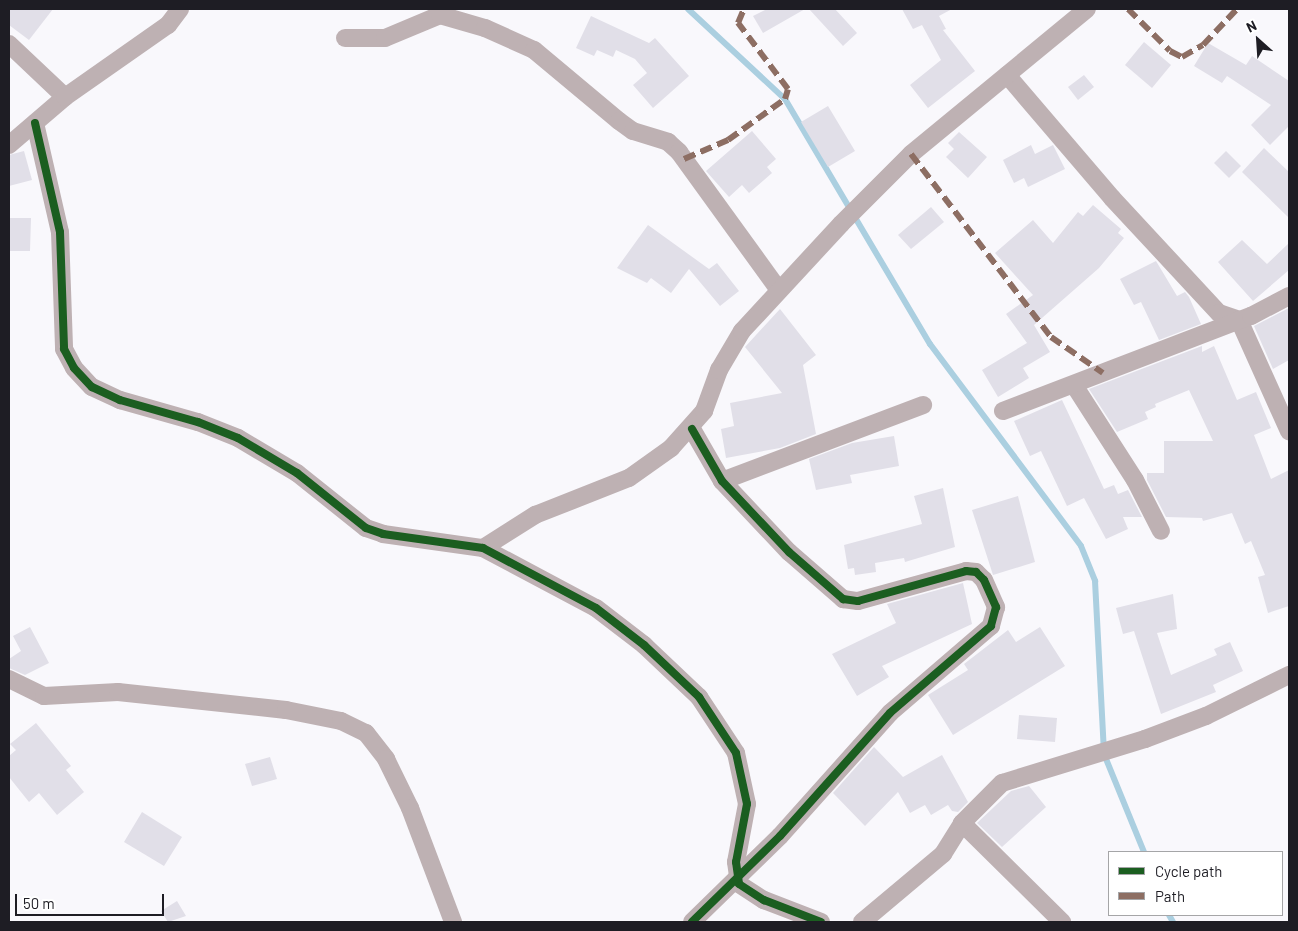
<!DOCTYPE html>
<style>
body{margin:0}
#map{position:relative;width:1298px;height:931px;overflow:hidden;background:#f9f8fc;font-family:Barlow,sans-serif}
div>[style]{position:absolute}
.stream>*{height:6px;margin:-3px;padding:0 3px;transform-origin:3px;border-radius:3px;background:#abcfe0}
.building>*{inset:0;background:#e1dfe8}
.street>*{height:18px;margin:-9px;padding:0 9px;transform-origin:9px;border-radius:9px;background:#beb1b3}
.quiet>*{height:6px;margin-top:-3px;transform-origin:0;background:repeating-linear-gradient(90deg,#8d6e63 0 12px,transparent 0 18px)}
.cycleway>*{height:8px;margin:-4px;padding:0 4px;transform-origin:4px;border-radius:4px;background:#1b5e20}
span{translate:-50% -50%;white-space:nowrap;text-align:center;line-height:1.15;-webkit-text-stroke:4px #fff;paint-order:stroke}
.frame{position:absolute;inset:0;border:10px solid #1e1d24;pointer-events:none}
.legend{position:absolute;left:1108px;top:851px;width:175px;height:65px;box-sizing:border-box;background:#fff;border:1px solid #a5a5a7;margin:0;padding:6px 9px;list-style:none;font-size:15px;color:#1e1d24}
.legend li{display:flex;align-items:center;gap:10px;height:25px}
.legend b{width:25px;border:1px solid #a5a5a7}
.north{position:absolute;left:1233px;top:15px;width:50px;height:50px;-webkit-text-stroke:4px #fff;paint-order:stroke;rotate:334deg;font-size:14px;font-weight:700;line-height:20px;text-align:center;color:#1e1d24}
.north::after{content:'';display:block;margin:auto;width:18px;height:22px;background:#1e1d24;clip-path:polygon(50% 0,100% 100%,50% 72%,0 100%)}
.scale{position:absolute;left:15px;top:894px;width:149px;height:22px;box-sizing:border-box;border:2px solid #1e1d24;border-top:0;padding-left:6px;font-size:15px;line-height:18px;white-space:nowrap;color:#1e1d24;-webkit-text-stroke:4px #fff;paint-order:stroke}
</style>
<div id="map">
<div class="stream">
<i style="left:688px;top:9px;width:132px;rotate:42.9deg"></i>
<i style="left:785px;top:99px;width:285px;rotate:59.4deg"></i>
<i style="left:930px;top:344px;width:252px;rotate:53.2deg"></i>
<i style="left:1081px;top:546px;width:38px;rotate:68deg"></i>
<i style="left:1095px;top:581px;width:173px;rotate:87deg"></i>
<i style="left:1104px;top:754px;width:106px;rotate:67.8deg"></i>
<i style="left:1169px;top:915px;width:8px;rotate:60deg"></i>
</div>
<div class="building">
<i style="clip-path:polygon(9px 9px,53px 9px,29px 40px,9px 25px)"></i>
<i style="clip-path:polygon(767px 9px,805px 9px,763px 33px,753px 16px)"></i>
<i style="clip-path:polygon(809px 9px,835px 9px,857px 33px,843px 46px)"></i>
<i style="clip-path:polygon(902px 9px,952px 9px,939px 16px,946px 29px,943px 30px,975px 71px,928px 108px,910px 85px,941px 60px,922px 25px,913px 29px)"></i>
<i style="clip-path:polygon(591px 16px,649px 43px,655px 38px,689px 76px,653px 108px,633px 85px,647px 73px,635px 59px,616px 50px,613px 57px,597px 50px,594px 56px,576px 48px)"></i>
<i style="clip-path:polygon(1144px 42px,1171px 65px,1152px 88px,1125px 65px)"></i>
<i style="clip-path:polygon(1208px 43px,1246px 65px,1252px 56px,1289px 81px,1289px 126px,1270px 145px,1251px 125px,1271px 105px,1227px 76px,1222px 83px,1194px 66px)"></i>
<i style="clip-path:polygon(1084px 75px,1094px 87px,1078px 100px,1068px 87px)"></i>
<i style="clip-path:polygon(828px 106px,855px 151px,828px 167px,801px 122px)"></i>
<i style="clip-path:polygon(752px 131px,776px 159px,767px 167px,772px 173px,749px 193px,742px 185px,729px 197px,706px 171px)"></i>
<i style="clip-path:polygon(959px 132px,987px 157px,968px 178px,946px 157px,954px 149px,948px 143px)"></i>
<i style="clip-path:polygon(1031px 145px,1035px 154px,1053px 145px,1065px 169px,1028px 187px,1024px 178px,1014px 183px,1003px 160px)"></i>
<i style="clip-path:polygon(1264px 148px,1289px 172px,1289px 218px,1242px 172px)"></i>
<i style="clip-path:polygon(24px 151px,32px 180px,9px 186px,9px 155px)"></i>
<i style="clip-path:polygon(1226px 151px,1241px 166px,1229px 178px,1214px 163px)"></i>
<i style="clip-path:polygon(1093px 205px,1121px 229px,1118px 233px,1124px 238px,1099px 268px,1034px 325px,1050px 352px,1023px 368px,1029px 378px,998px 397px,982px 370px,1027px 343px,1006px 314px,1033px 295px,995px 253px,1033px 220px,1053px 243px,1078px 212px,1083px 216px)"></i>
<i style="clip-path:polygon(931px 207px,944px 222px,911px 249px,898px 235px)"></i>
<i style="clip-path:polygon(9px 218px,31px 218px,30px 251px,9px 251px)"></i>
<i style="clip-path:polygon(648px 225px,709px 269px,717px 263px,739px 291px,720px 306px,689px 269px,671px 293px,651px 278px,647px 283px,617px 268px)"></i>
<i style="clip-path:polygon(1242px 240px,1267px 264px,1289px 243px,1289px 270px,1253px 301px,1218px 262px)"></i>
<i style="clip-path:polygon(1156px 261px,1177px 296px,1185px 292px,1189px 297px,1201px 324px,1159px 340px,1141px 302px,1134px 305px,1120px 279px)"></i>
<i style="clip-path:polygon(1289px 308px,1289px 360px,1273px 369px,1254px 326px)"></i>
<i style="clip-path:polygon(780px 309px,816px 355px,803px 365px,816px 434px,780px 448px,726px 458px,721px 429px,734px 426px,730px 403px,782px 393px,745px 347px)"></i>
<i style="clip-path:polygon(1202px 346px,1202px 352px,1214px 346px,1237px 400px,1256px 392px,1271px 428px,1254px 435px,1271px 479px,1289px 470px,1289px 606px,1268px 613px,1258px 577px,1265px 575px,1251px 541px,1245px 544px,1232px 513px,1203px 521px,1202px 518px,1166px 517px,1147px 480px,1147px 473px,1164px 473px,1164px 441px,1213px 441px,1189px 390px,1155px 404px,1156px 407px,1145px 412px,1148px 419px,1117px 432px,1089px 389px)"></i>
<i style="clip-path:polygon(1062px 400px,1104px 489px,1114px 485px,1118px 494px,1128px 490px,1142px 517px,1123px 517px,1128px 529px,1106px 539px,1084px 498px,1067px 506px,1041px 451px,1030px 456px,1014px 421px)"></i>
<i style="clip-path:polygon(894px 436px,899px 466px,850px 475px,852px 483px,816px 490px,809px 459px,852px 443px)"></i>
<i style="clip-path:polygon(943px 488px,955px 547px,905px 562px,904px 558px,875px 563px,876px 572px,855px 575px,854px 568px,848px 569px,844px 545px,922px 524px,914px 496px)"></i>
<i style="clip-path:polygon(1018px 496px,1035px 562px,993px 575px,972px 510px)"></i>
<i style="clip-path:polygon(963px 583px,972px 624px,882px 666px,889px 677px,857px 696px,832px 654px,896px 623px,887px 604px)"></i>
<i style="clip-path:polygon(1173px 594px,1177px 629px,1157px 633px,1171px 675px,1217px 655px,1214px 649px,1230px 642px,1243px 671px,1213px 685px,1216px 692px,1161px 714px,1134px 631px,1123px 634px,1116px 608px)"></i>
<i style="clip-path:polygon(30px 627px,49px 663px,25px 675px,9px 668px,9px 659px,21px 651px,13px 636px)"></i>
<i style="clip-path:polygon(1040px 627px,1065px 666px,953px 735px,928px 695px,968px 670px,964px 664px,1008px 630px,1016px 642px)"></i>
<i style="clip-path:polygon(1019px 715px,1057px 718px,1055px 742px,1017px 739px)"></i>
<i style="clip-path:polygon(36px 723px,71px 766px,66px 770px,84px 792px,57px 815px,39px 793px,29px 802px,9px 777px,9px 756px,16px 750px,10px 744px)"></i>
<i style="clip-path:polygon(874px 747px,903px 777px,942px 755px,968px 802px,958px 812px,952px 811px,948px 805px,931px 815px,925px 805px,910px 813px,898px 792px,865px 826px,833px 793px)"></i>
<i style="clip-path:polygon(270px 757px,277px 779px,252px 786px,245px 764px)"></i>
<i style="clip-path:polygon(1029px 786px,1046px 807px,1002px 847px,977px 823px,1011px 791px)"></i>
<i style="clip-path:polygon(142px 812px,182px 837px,164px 866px,124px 842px)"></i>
<i style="clip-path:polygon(177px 901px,186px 916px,168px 922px,161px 911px)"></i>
</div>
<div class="street">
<i style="left:345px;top:38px;width:40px"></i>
<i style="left:385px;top:38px;width:60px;rotate:-22.7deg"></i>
<i style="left:440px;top:15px;width:47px;rotate:16.1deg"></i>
<i style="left:485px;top:28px;width:54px;rotate:24.2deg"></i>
<i style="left:534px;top:50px;width:111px;rotate:39.9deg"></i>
<i style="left:619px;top:121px;width:17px;rotate:36deg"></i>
<i style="left:633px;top:131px;width:37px;rotate:17deg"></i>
<i style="left:668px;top:142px;width:15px;rotate:42deg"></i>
<i style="left:679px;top:152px;width:170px;rotate:54.1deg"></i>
<i style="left:9px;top:44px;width:77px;rotate:43.4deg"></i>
<i style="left:1007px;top:75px;width:162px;rotate:49.5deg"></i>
<i style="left:1112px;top:198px;width:157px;rotate:47.1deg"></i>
<i style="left:1219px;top:313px;width:21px;rotate:19deg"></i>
<i style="left:1239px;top:320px;width:122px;rotate:65.8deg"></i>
<i style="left:35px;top:123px;width:112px;rotate:77.1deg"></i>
<i style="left:60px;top:232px;width:117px;rotate:88deg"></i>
<i style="left:64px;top:349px;width:21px;rotate:62deg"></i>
<i style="left:74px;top:368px;width:26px;rotate:47deg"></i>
<i style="left:92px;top:387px;width:31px;rotate:25deg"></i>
<i style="left:120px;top:400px;width:81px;rotate:15.8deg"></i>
<i style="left:198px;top:422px;width:43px;rotate:21.8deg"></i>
<i style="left:238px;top:438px;width:69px;rotate:30.7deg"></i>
<i style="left:297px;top:473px;width:88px;rotate:38.6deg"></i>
<i style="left:366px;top:528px;width:18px;rotate:19deg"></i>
<i style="left:383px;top:534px;width:101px;rotate:8deg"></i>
<i style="left:483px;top:548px;width:128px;rotate:28deg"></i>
<i style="left:596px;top:608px;width:61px;rotate:37.6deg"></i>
<i style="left:644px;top:645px;width:76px;rotate:43.4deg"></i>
<i style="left:699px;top:697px;width:67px;rotate:56.5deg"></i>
<i style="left:736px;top:753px;width:52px;rotate:77.8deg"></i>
<i style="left:747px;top:804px;width:59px;rotate:100.7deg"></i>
<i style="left:736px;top:862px;width:22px;rotate:82deg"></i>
<i style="left:739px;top:884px;width:30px;rotate:33deg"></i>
<i style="left:764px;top:900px;width:61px;rotate:21.1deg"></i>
<i style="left:9px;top:145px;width:74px;rotate:-40.6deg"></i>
<i style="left:65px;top:97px;width:126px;rotate:-35deg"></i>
<i style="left:168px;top:25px;width:20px;rotate:-53deg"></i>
<i style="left:1074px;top:385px;width:113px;rotate:57.3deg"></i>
<i style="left:1135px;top:480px;width:57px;rotate:63deg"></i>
<i style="left:1003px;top:411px;width:266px;rotate:-21deg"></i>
<i style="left:1251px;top:316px;width:43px;rotate:-27.8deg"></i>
<i style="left:692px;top:429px;width:60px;rotate:60deg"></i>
<i style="left:722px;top:481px;width:98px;rotate:46.7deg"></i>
<i style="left:789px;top:552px;width:72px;rotate:41deg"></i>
<i style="left:843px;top:599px;width:15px;rotate:8deg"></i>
<i style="left:858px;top:601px;width:112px;rotate:-15.5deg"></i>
<i style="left:966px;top:571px;width:10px;rotate:6deg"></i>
<i style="left:976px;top:572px;width:11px;rotate:45deg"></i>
<i style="left:984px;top:580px;width:30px;rotate:66deg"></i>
<i style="left:996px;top:607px;width:20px;rotate:105deg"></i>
<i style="left:991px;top:626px;width:133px;rotate:139.3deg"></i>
<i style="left:890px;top:713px;width:165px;rotate:131.8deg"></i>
<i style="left:780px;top:836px;width:123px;rotate:135.7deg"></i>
<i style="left:722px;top:481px;width:215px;rotate:-20.7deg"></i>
<i style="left:483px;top:548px;width:62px;rotate:-32.4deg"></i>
<i style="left:535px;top:515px;width:101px;rotate:-21.5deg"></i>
<i style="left:629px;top:478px;width:52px;rotate:-35.5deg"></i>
<i style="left:671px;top:448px;width:50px;rotate:-48.3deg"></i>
<i style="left:704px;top:411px;width:44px;rotate:-69.9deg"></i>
<i style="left:719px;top:370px;width:45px;rotate:-59.5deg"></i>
<i style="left:742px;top:331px;width:146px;rotate:-47.2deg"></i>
<i style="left:841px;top:224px;width:99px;rotate:-45deg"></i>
<i style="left:911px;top:154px;width:228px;rotate:-39.5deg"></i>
<i style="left:9px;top:679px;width:39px;rotate:26deg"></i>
<i style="left:44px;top:696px;width:74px;rotate:-3.1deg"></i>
<i style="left:118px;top:692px;width:169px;rotate:6.1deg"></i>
<i style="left:286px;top:710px;width:56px;rotate:11.3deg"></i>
<i style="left:341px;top:721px;width:28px;rotate:26deg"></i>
<i style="left:366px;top:733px;width:33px;rotate:52deg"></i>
<i style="left:386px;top:759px;width:55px;rotate:63.9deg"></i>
<i style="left:410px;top:808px;width:122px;rotate:69.3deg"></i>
<i style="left:962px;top:823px;width:141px;rotate:44.7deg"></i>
<i style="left:862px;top:922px;width:106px;rotate:-40deg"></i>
<i style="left:943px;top:854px;width:36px;rotate:-58deg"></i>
<i style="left:962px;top:823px;width:57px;rotate:-45deg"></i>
<i style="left:1002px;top:783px;width:150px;rotate:-17.1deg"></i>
<i style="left:1145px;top:739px;width:65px;rotate:-20.7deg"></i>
<i style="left:1206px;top:716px;width:93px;rotate:-26.3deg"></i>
</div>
<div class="quiet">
<i style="left:1128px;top:9px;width:59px;rotate:45deg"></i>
<i style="left:1170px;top:51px;width:13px;rotate:27deg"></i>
<i style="left:1182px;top:57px;width:24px;rotate:-30deg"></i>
<i style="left:1203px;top:45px;width:50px;rotate:-46.6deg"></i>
<i style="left:911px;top:154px;width:230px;rotate:52.6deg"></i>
<i style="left:1051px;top:337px;width:63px;rotate:34.7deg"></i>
<i style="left:684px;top:159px;width:48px;rotate:-23.4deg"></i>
<i style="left:728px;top:140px;width:70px;rotate:-35.7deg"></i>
<i style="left:785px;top:99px;width:10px;rotate:-73deg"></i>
<i style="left:788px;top:89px;width:83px;rotate:-127.1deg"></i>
<i style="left:738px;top:23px;width:15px;rotate:-67deg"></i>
</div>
<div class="cycleway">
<i style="left:35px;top:123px;width:112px;rotate:77.1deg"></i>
<i style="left:60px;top:232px;width:117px;rotate:88deg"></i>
<i style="left:64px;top:349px;width:21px;rotate:62deg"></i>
<i style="left:74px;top:368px;width:26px;rotate:47deg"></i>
<i style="left:92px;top:387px;width:31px;rotate:25deg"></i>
<i style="left:120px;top:400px;width:81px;rotate:15.8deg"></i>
<i style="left:198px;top:422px;width:43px;rotate:21.8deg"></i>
<i style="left:238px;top:438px;width:69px;rotate:30.7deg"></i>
<i style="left:297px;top:473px;width:88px;rotate:38.6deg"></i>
<i style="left:366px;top:528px;width:18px;rotate:19deg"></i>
<i style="left:383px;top:534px;width:101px;rotate:8deg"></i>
<i style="left:483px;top:548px;width:128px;rotate:28deg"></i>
<i style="left:596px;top:608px;width:61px;rotate:37.6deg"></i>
<i style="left:644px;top:645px;width:76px;rotate:43.4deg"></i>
<i style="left:699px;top:697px;width:67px;rotate:56.5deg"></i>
<i style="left:736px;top:753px;width:52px;rotate:77.8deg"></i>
<i style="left:747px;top:804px;width:59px;rotate:100.7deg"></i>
<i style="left:736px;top:862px;width:22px;rotate:82deg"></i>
<i style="left:739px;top:884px;width:30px;rotate:33deg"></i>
<i style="left:764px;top:900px;width:61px;rotate:21.1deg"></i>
<i style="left:692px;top:429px;width:60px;rotate:60deg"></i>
<i style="left:722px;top:481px;width:98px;rotate:46.7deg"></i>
<i style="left:789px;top:552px;width:72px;rotate:41deg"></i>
<i style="left:843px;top:599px;width:15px;rotate:8deg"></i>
<i style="left:858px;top:601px;width:112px;rotate:-15.5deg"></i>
<i style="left:966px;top:571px;width:10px;rotate:6deg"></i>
<i style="left:976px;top:572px;width:11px;rotate:45deg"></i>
<i style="left:984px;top:580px;width:30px;rotate:66deg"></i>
<i style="left:996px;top:607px;width:20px;rotate:105deg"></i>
<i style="left:991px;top:626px;width:133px;rotate:139.3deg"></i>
<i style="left:890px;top:713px;width:165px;rotate:131.8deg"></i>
<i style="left:780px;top:836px;width:123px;rotate:135.7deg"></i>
</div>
<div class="frame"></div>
<ul class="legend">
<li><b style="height:6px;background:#1b5e20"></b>Cycle path</li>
<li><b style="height:6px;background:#8d6e63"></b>Path</li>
</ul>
<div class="north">N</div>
<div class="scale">50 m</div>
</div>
